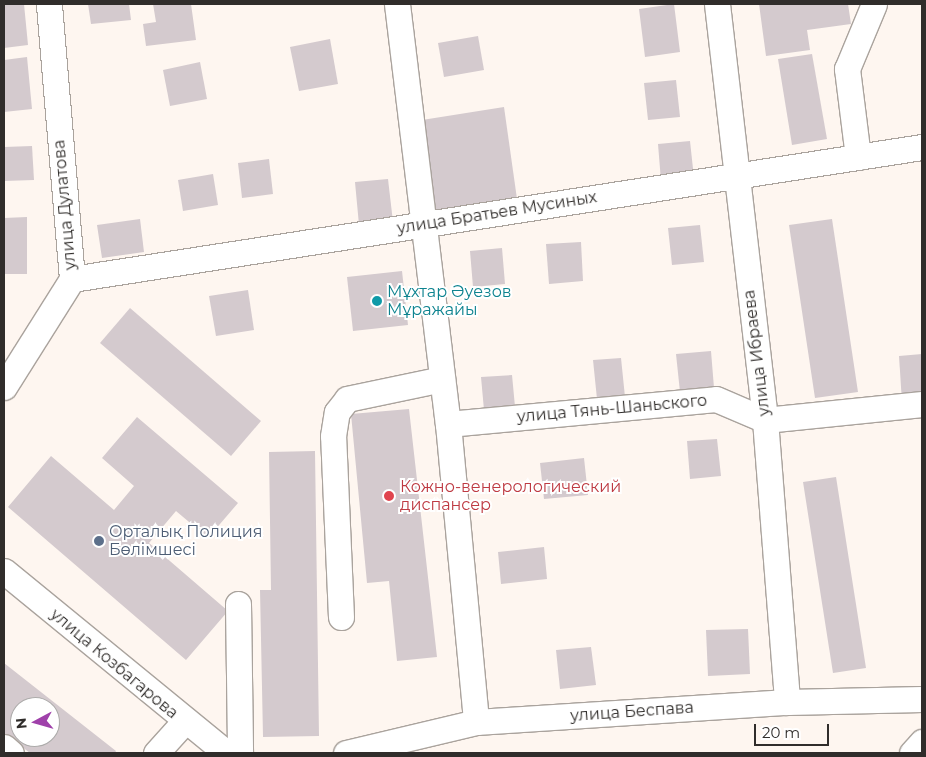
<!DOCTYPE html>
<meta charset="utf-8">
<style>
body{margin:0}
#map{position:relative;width:926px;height:757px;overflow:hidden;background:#fef6f0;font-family:Montserrat,sans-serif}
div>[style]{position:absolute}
.building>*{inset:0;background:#d4cace}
.roads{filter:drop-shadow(1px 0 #aaa39d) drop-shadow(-1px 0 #aaa39d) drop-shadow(0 1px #aaa39d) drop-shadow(0 -1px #aaa39d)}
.minor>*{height:25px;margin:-12.5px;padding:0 12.5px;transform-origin:12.5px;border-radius:12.5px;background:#fff}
.dots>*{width:14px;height:14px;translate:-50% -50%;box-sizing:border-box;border:2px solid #fff;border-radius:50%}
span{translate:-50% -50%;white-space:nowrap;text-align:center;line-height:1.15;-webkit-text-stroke:4px #fff;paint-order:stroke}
.street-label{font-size:16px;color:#302d2b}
.culture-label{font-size:16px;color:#0d838f}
.left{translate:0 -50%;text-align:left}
.health-label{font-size:16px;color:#be3a42}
.service-label{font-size:16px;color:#4e5e75}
.frame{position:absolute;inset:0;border:5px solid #302d2b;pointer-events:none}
.north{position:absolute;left:10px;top:697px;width:50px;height:50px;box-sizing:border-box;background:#fff;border:1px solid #acabaa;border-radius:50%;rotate:264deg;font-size:14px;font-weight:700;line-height:20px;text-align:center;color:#302d2b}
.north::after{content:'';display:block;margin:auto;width:18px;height:22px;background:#9f41aa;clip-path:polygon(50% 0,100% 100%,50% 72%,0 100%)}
.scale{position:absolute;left:754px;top:724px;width:75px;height:22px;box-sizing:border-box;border:2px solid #302d2b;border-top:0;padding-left:6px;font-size:15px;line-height:18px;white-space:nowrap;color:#302d2b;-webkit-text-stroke:4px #fff;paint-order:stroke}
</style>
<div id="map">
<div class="building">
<i style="clip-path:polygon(4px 4px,24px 4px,28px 45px,4px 48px)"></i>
<i style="clip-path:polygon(88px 4px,129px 4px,131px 20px,91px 24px)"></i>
<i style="clip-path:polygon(153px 4px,191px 4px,196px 40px,146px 46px,143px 24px,156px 22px)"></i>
<i style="clip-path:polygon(674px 4px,680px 52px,645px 57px,639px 9px)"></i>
<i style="clip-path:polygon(759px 4px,848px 4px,851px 24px,807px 30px,810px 50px,766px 56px)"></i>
<i style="clip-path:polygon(478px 36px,484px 70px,444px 77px,438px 43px)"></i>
<i style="clip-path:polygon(330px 39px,338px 84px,299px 91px,290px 47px)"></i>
<i style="clip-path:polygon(812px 54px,827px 139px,792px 145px,778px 59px)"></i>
<i style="clip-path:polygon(27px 57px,32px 109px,4px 112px,4px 60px)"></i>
<i style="clip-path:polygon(200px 62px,207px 99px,170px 106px,163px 70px)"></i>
<i style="clip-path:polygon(676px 80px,680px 117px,648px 120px,644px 83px)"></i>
<i style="clip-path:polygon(504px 107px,517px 199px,436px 211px,422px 120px)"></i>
<i style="clip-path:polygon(690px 141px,694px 178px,661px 181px,658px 144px)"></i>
<i style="clip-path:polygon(32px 146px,34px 180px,4px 181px,4px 147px)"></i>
<i style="clip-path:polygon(269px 159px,273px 194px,242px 198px,238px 163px)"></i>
<i style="clip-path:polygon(213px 174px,218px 205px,183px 211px,178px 180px)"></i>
<i style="clip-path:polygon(388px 179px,393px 222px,359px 225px,355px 182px)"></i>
<i style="clip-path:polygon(27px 217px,27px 274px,4px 274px,4px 218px)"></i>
<i style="clip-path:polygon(140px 219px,144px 252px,102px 258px,97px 225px)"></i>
<i style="clip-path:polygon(832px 219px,858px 392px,815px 398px,789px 225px)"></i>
<i style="clip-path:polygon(700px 225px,704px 262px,672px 265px,668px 228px)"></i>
<i style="clip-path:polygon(581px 242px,583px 281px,549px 284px,546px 244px)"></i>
<i style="clip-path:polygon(502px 248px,505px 284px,473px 287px,470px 251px)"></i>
<i style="clip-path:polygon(402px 271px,408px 325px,353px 331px,347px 277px)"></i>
<i style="clip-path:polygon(248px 290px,254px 330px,216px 336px,209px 296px)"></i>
<i style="clip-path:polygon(130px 308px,261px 421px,231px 456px,100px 343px)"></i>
<i style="clip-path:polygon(711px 351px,714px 388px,680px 392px,676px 354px)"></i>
<i style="clip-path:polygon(922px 354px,922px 400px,902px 402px,899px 356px)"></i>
<i style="clip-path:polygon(621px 358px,625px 397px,597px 399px,593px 360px)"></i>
<i style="clip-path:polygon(512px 375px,515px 407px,484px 410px,481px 377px)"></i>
<i style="clip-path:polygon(409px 409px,437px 657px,397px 661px,389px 581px,367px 583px,351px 414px)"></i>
<i style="clip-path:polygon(137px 417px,238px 503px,208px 538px,176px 511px,149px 543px,228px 611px,186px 660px,8px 507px,51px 456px,114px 510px,134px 486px,102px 458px)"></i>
<i style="clip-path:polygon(717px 439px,721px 476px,690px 479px,687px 441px)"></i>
<i style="clip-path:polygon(315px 451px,319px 736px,263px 737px,260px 590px,271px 590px,269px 452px)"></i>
<i style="clip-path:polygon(584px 458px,588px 495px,544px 499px,540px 463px)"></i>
<i style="clip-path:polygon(836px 477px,866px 668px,833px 673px,803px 482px)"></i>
<i style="clip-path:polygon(544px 547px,547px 579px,501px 584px,498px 552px)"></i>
<i style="clip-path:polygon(748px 629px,750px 674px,708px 676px,706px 630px)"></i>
<i style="clip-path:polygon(591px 647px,596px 685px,560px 689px,556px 650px)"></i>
<i style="clip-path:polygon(evenodd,4px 663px,116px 751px,115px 753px,30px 753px,4px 733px,4px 663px,20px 707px,50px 707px,50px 737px,20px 737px,20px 707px)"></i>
</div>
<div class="roads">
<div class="minor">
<i style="left:397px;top:4px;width:423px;rotate:83.1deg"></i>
<i style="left:448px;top:424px;width:299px;rotate:84.6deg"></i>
<i style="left:717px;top:4px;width:419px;rotate:83.4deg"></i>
<i style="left:765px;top:420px;width:283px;rotate:85.5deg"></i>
<i style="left:858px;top:157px;width:89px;rotate:-97.1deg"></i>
<i style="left:847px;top:69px;width:70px;rotate:-67.4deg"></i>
<i style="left:72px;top:279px;width:860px;rotate:-8.83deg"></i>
<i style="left:4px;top:387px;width:128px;rotate:-57.8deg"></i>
<i style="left:72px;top:279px;width:276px;rotate:-94.8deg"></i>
<i style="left:448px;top:424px;width:269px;rotate:-5.3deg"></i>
<i style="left:716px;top:399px;width:53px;rotate:23.2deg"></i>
<i style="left:765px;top:420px;width:158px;rotate:-5.8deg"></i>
<i style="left:4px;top:571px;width:287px;rotate:39.3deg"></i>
<i style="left:238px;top:604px;width:149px;rotate:89.2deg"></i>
<i style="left:341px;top:617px;width:181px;rotate:-92.5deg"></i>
<i style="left:333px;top:436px;width:24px;rotate:-81deg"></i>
<i style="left:337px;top:412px;width:16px;rotate:-52deg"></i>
<i style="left:347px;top:399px;width:97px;rotate:-11.9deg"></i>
<i style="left:4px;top:747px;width:9px;rotate:41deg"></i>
<i style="left:156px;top:753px;width:40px;rotate:-48deg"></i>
<i style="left:346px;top:753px;width:134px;rotate:-13.4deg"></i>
<i style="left:476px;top:722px;width:312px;rotate:-3.7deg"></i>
<i style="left:787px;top:702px;width:135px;rotate:-1.3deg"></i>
<i style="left:912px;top:753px;width:15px;rotate:-48deg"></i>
</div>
</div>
<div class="dots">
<i style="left:377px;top:301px;background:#0f9aa8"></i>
<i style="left:389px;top:496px;background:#e0444e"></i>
<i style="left:99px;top:541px;background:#5c6f8a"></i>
</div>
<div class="street-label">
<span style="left:65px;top:205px;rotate:-95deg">улица Дулатова</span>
<span style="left:497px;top:213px;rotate:-9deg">улица Братьев Мусиных</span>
<span style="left:757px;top:353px;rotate:-97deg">улица Ибраева</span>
<span style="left:612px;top:409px;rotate:-5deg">улица Тянь-Шаньского</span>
<span style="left:114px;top:664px;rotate:40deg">улица Козбагарова</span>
<span style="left:632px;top:712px;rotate:-4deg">улица Беспава</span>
</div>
<div class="culture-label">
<span class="left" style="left:387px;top:301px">Мұхтар Әуезов<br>Мұражайы</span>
</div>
<div class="health-label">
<span class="left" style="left:400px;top:496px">Кожно-венерологический<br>диспансер</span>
</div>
<div class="service-label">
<span class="left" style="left:109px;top:541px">Орталық Полиция<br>Бөлімшесі</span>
</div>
<div class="frame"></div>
<div class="north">N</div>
<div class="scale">20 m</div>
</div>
